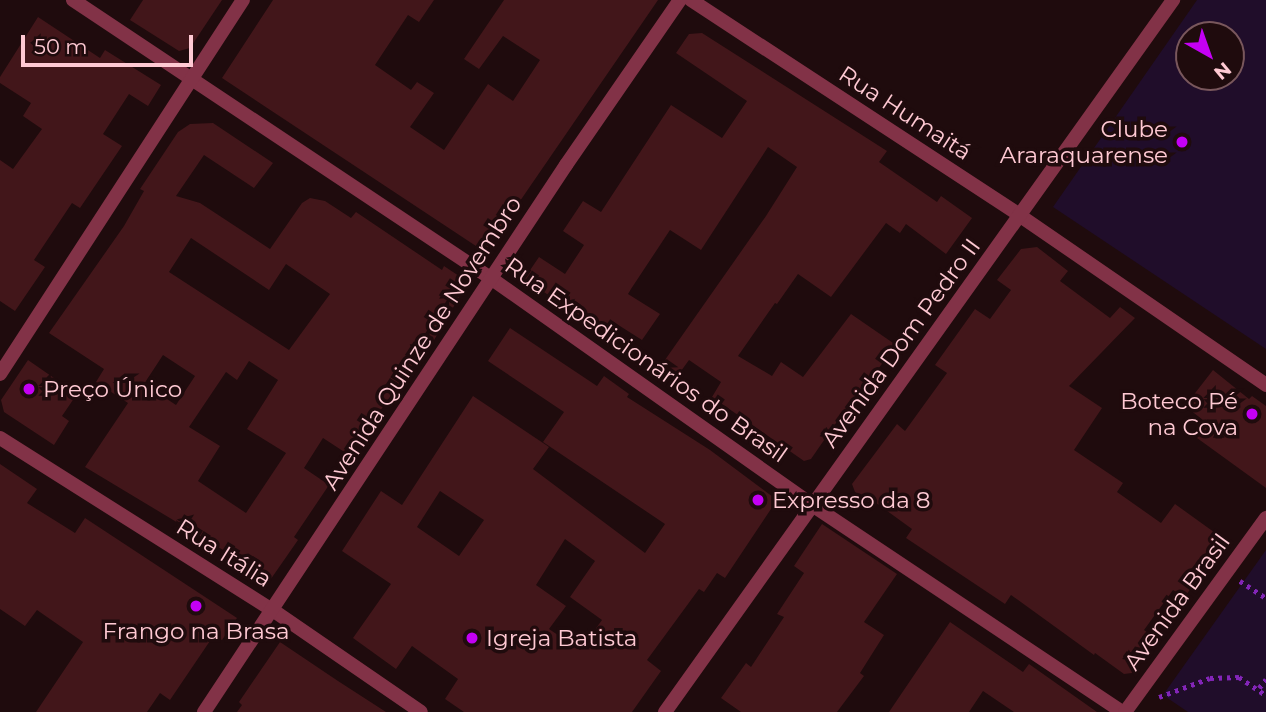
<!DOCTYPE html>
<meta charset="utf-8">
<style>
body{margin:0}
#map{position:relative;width:1266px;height:712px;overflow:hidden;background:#1f0b0d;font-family:Montserrat,sans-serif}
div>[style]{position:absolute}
.green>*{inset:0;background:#200d2a}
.building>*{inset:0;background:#42161a}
.path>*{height:4.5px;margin-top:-2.25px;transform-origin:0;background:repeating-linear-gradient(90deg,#8325b8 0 3.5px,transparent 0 8.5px)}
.minor>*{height:14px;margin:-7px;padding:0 7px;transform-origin:7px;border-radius:7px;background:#823247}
.tertiary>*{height:14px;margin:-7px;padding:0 7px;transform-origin:7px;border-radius:7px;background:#823247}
.dots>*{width:19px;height:19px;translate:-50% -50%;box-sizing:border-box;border:4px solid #1f0b0d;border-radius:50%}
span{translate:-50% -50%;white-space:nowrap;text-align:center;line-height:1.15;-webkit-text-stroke:7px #1f0b0d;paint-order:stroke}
.street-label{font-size:23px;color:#ffc9d3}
.poi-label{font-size:23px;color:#ffc9d3}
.right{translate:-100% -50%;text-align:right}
.left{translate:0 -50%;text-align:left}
.north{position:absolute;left:1175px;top:21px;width:70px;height:70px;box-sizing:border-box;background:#1f0b0d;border:2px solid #79575c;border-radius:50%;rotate:140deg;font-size:19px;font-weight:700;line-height:28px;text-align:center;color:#ffc9d3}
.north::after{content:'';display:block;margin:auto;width:24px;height:32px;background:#c400f4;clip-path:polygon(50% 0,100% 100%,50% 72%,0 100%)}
.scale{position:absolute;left:21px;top:35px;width:172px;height:32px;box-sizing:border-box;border:4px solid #ffc9d3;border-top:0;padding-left:9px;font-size:21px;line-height:24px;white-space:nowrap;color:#ffc9d3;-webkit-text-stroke:5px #1f0b0d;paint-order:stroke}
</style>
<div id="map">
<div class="green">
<i style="clip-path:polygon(evenodd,1197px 0,1266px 0,1266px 349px,1053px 207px,1197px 0,1189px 35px,1231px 35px,1231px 77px,1189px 77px,1189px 35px)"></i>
<i style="clip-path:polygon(1266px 550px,1266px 712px,1188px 712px,1163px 695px)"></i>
</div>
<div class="building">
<i style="clip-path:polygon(143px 0,222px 0,190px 48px,179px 51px,130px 20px)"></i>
<i style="clip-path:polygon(273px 0,434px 0,419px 22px,408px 15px,375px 65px,411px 90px,417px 82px,434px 93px,410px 127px,444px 150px,488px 84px,513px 101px,540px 60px,503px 36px,479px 69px,464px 59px,504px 0,658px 0,485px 252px,222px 78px)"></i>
<i style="clip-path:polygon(38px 17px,100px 58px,105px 50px,161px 85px,148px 106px,129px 94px,103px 134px,122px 146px,80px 208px,72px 203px,34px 260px,45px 267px,15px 311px,0 301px,0 160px,13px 169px,42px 129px,23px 116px,31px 103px,0 83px,0 77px)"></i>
<i style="clip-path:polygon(702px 33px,887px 151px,879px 162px,937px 202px,941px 196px,972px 218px,946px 254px,906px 224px,900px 233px,886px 223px,831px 297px,798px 274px,777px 304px,775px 303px,738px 356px,772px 376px,781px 362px,803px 377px,851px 314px,896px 345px,849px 408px,847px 407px,811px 459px,804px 461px,712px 397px,721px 382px,689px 360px,676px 378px,660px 367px,766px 216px,797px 167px,768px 147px,701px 250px,670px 230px,631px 289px,628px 294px,660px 314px,642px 340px,612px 321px,605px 332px,524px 279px,539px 257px,565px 274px,584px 245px,563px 231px,583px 201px,601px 212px,671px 105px,722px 138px,747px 101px,676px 53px,689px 34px)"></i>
<i style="clip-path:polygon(evenodd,213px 123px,273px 163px,254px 188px,204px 155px,176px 196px,200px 203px,270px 249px,302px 203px,310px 198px,325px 201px,351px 218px,356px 212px,442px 270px,444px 266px,462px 278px,464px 289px,427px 352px,423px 350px,349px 455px,323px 438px,304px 468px,329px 485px,294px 537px,298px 540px,266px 586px,250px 574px,253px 568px,85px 467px,128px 403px,96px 382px,104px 369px,49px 333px,124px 226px,144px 191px,140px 189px,178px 132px,190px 124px,213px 123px,191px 238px,269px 290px,286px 264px,330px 294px,289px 350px,169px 272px,191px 238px,213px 123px,163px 355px,195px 376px,176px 405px,144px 384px,163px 355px,213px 123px,249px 361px,278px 380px,247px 429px,286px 453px,246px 513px,198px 481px,220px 446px,189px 427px,226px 372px,237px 380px,249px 361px)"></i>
<i style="clip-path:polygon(1037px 247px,1068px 271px,1060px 281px,1110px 318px,1120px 307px,1135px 318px,1069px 386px,1102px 408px,1074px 450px,1123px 483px,1117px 492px,1161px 523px,1175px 504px,1225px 540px,1184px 598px,1173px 590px,1144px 630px,1157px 640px,1132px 673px,1124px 674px,1095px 653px,1094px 655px,1011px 595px,1005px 604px,906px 538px,912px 529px,872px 500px,870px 503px,855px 492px,852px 484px,897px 424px,905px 431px,947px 373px,935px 365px,975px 309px,990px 319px,1011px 290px,997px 280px,1021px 249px)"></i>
<i style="clip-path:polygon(evenodd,510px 328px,597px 386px,604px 376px,629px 394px,627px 397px,710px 450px,777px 500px,725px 578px,717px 573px,704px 592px,699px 589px,647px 660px,661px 671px,632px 712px,464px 712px,445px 699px,458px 679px,412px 646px,396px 669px,353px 638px,391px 584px,342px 551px,381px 491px,402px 505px,473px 396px,549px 447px,533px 469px,645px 553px,665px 524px,543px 442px,564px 412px,488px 361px,510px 328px,440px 491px,484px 520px,459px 556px,417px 527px,440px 491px,510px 328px,565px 539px,595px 561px,570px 597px,602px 620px,580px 650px,549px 629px,566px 606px,536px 585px,565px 539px)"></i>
<i style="clip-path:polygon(28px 360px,77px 394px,62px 416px,69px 421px,54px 445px,4px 412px,1px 400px)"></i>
<i style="clip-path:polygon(1213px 370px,1249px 399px,1252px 396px,1266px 406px,1266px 488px,1197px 438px,1208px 424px,1185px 406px)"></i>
<i style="clip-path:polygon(0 464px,37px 489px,27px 503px,75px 533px,85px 518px,237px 618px,222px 640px,214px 635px,170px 700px,160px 693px,147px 712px,36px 712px,83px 642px,37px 610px,25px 626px,0 609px)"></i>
<i style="clip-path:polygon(822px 524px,897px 574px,864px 622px,884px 635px,860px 673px,864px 676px,837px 712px,741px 712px,721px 698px,746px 663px,751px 667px,784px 617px,777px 614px,804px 573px,794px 566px)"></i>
<i style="clip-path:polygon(950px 622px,1023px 672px,1029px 664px,1097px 712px,1014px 712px,983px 691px,969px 712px,889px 712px)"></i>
<i style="clip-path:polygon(280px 642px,338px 681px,386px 712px,237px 712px,242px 705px,239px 702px)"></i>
</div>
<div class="path">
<i style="left:1240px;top:581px;width:31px;rotate:33deg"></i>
<i style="left:1259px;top:688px;width:11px;rotate:-52deg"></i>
<i style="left:1159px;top:697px;width:54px;rotate:-20.4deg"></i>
<i style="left:1210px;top:678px;width:29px;rotate:-2deg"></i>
<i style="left:1239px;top:677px;width:32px;rotate:34deg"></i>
</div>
<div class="minor">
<i style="left:73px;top:0;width:503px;rotate:33.66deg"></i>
<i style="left:492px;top:279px;width:392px;rotate:35.2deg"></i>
<i style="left:812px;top:505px;width:373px;rotate:33.7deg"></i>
<i style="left:691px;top:0;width:392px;rotate:33.2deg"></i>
<i style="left:1019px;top:215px;width:300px;rotate:34.5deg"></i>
<i style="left:665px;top:712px;width:875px;rotate:-54.49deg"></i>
<i style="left:1125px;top:712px;width:240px;rotate:-54deg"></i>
</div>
<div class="tertiary">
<i style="left:0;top:374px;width:446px;rotate:-57deg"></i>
<i style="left:0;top:438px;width:324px;rotate:32.3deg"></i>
<i style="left:274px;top:611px;width:178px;rotate:34.5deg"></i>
<i style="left:204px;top:712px;width:656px;rotate:-56.5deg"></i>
<i style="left:566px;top:165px;width:201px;rotate:-55.4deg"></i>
</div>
<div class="dots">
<i style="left:1182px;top:142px;background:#c400f4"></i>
<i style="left:29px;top:389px;background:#c400f4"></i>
<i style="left:1252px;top:414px;background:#c400f4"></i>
<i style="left:758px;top:500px;background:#c400f4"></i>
<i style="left:196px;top:606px;background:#c400f4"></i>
<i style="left:472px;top:638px;background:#c400f4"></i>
</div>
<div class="street-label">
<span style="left:905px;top:113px;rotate:33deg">Rua Humaitá</span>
<span style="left:422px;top:343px;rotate:-57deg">Avenida Quinze de Novembro</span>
<span style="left:901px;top:343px;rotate:-54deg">Avenida Dom Pedro II</span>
<span style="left:646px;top:360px;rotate:35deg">Rua Expedicionários do Brasil</span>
<span style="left:224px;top:553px;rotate:32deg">Rua Itália</span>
<span style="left:1177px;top:602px;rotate:-54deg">Avenida Brasil</span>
</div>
<div class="poi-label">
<span class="right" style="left:1168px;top:142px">Clube<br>Araraquarense</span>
<span class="left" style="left:43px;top:389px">Preço Único</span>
<span class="right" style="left:1238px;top:414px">Boteco Pé<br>na Cova</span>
<span class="left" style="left:772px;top:500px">Expresso da 8</span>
<span style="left:196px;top:631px">Frango na Brasa</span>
<span class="left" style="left:486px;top:638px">Igreja Batista</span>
</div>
<div class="north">N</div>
<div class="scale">50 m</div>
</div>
